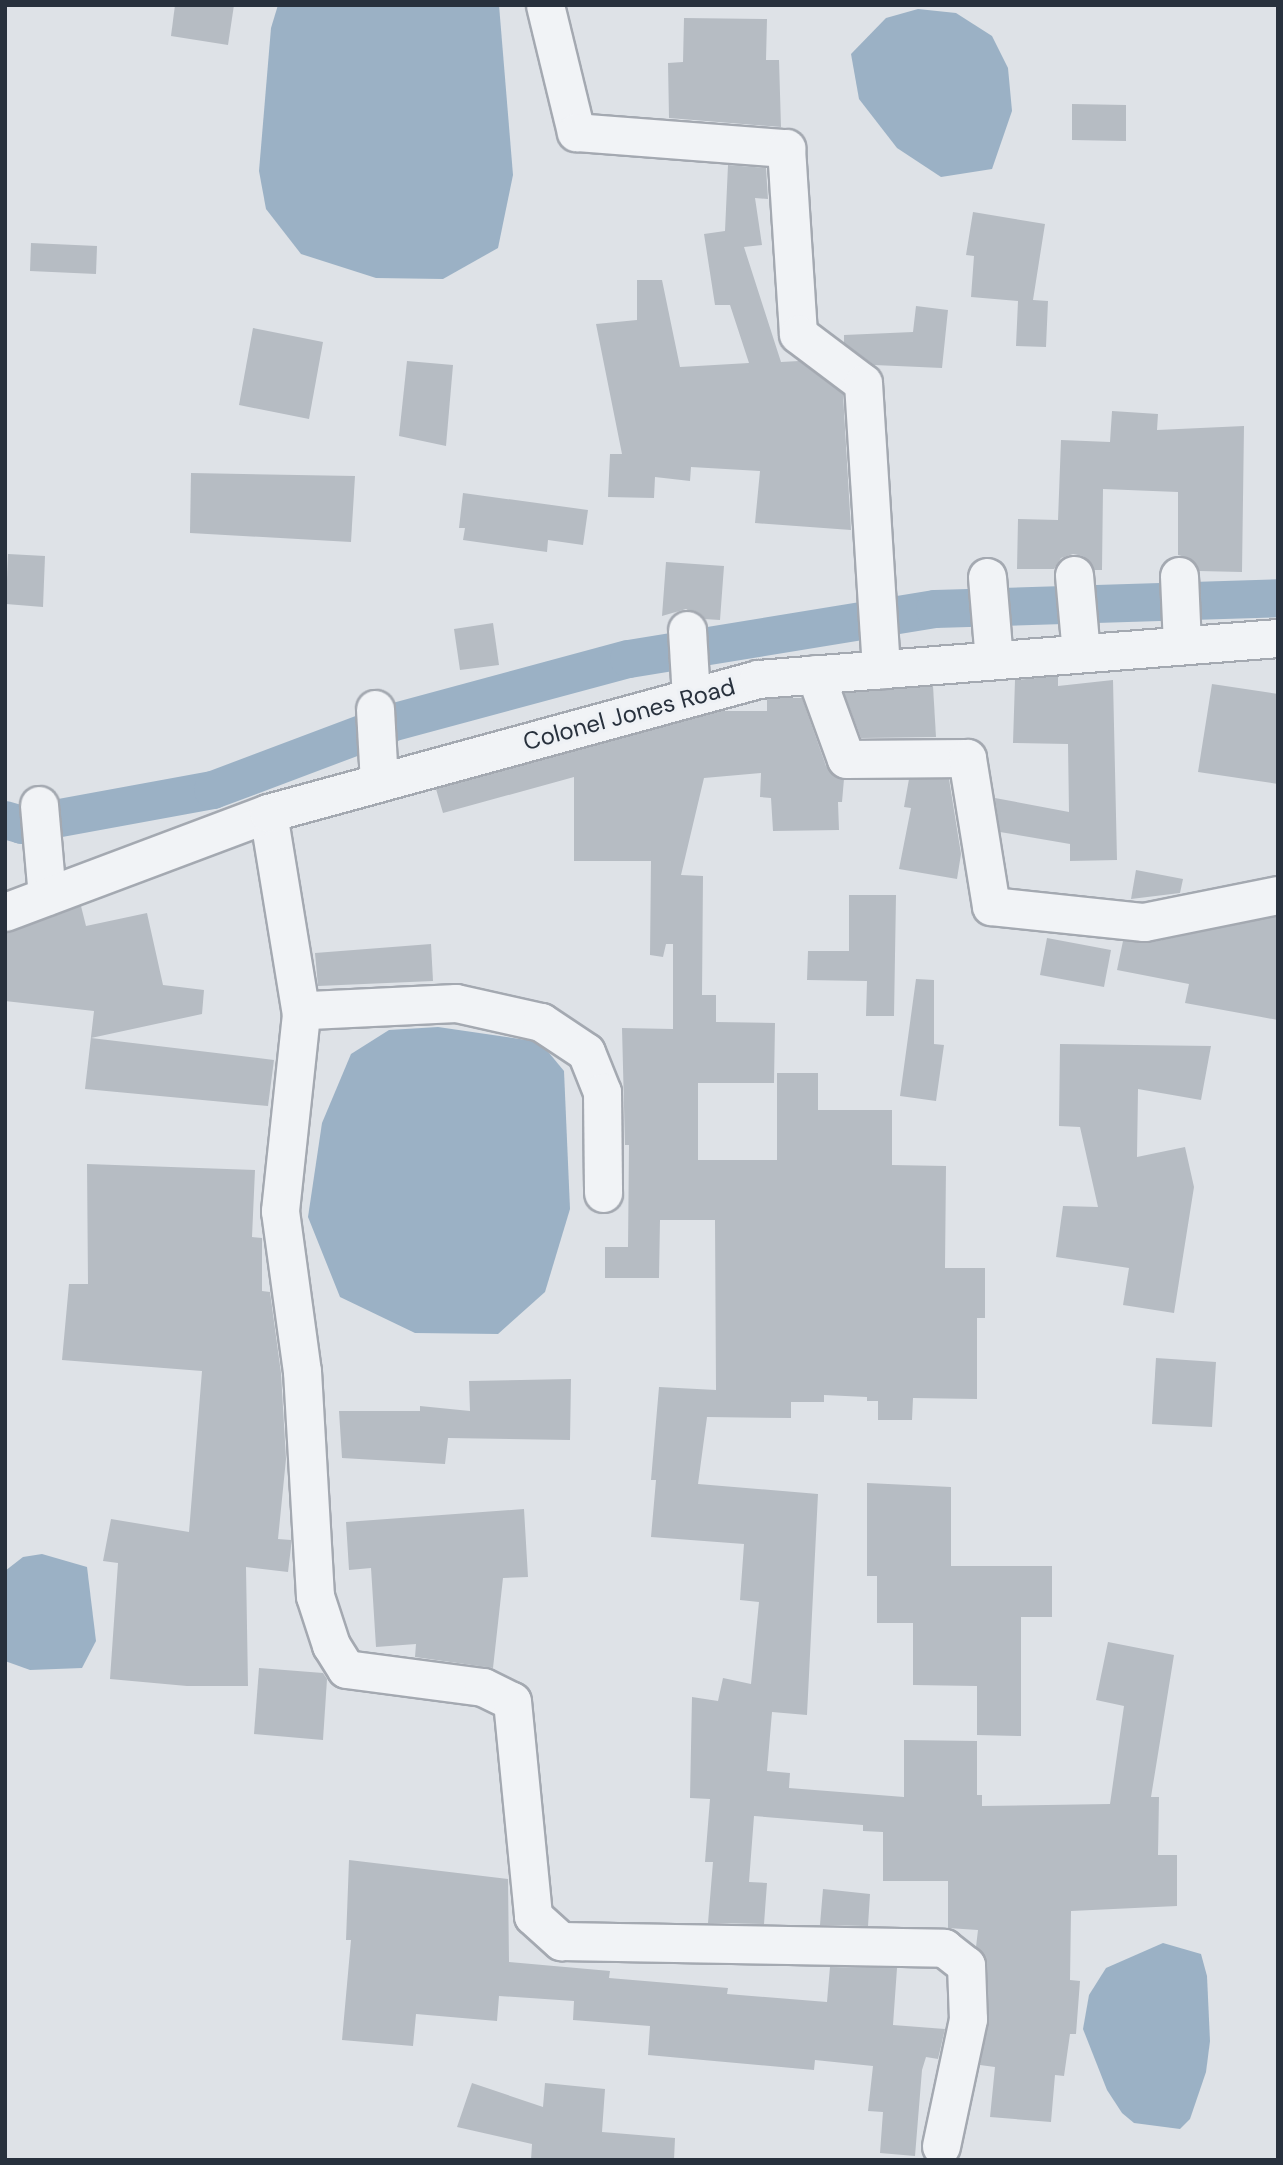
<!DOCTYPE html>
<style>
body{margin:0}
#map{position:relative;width:1283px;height:2165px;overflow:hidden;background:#dee2e7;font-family:"DM Sans",sans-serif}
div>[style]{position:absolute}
.water>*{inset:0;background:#9bb1c5}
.canal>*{height:38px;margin:-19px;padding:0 19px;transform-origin:19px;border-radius:19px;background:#9bb1c5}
.building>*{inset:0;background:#b6bcc3}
.roads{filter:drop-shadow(2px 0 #a4a9b1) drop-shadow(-2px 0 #a4a9b1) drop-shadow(0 2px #a4a9b1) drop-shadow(0 -2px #a4a9b1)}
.minor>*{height:37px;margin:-18.5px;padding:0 18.5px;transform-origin:18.5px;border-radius:18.5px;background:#f1f3f6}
span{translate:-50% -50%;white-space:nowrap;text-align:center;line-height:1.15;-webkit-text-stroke:6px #eef1f5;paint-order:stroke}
.street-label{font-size:24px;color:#28313d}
.frame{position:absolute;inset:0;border:7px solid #28313d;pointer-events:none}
</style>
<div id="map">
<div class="water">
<i style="clip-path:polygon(278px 5px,499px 5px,513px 175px,498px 248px,443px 279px,376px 278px,301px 254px,266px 209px,259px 171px,271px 28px)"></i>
<i style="clip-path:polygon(918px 9px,956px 13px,992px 36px,1008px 68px,1012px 111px,992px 169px,941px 177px,897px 148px,859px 99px,851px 54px,886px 18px)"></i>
<i style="clip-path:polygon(438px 1027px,540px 1042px,564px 1071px,570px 1209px,545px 1292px,498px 1334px,415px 1333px,340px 1297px,308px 1217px,322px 1123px,351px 1054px,389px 1030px)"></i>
<i style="clip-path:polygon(42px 1554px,87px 1567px,96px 1641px,82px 1668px,30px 1670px,5px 1661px,5px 1571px,23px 1557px)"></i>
<i style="clip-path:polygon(1163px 1943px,1201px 1954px,1207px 1976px,1210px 2041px,1206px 2072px,1190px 2119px,1180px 2129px,1134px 2123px,1122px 2113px,1107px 2090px,1083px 2029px,1089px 1995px,1106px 1968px)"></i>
</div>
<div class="canal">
<i style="left:5px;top:820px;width:18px;rotate:16deg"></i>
<i style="left:22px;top:825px;width:194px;rotate:-10.4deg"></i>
<i style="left:213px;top:790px;width:190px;rotate:-20.6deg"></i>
<i style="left:391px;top:723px;width:246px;rotate:-15.1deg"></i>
<i style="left:629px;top:659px;width:310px;rotate:-9.3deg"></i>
<i style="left:935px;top:609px;width:343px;rotate:-1.8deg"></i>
</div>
<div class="building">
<i style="clip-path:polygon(175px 5px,234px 5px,228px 45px,171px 36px)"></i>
<i style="clip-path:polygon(684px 18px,767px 19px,766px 60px,779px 60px,781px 127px,669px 118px,668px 63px,683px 62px)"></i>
<i style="clip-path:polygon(1072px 104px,1126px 105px,1126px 141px,1072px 140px)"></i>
<i style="clip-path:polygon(728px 165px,766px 168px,768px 199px,755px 198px,762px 245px,744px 247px,781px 362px,799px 361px,843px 394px,851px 530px,755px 523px,760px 471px,691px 467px,690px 481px,655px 477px,654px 498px,608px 497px,610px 454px,622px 454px,596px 324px,637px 320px,637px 280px,662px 280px,680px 367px,749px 363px,730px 305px,715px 305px,704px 234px,725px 231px)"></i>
<i style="clip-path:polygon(973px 212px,1045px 224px,1033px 300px,1048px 301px,1046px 347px,1016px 346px,1018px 301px,971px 297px,974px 256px,966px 255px)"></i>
<i style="clip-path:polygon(31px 243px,97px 246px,96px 274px,30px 271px)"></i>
<i style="clip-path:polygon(916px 306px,948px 310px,942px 368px,874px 365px,844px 343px,844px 335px,913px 332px)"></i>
<i style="clip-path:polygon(253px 328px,323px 342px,309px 419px,239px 405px)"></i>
<i style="clip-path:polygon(407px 361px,453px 365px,446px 446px,399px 436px)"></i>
<i style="clip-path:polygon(1112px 411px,1158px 414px,1157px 430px,1244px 426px,1242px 572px,1199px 571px,1189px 558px,1178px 555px,1178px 492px,1103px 489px,1102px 570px,1094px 570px,1083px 556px,1073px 554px,1061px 558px,1054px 569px,1017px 569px,1018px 519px,1058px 520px,1061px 440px,1110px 442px)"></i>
<i style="clip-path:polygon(191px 473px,355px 476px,351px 542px,190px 533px)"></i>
<i style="clip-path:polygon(463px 493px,588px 510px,583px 545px,548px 540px,547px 552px,463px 540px,465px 528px,459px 528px)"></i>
<i style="clip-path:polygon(8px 554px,45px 556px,43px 607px,6px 604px)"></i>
<i style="clip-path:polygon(666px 562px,724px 566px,720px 620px,704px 619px,686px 609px,662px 616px)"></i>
<i style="clip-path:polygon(493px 623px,499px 665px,460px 670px,454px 629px)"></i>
<i style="clip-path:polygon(1058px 676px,1058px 686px,1113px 680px,1117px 860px,1070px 861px,1070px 844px,1000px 832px,995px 798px,1069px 812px,1068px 744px,1013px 743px,1015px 680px)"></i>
<i style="clip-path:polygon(1212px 684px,1278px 694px,1278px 784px,1198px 772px)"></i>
<i style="clip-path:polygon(933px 686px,936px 737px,861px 738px,844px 693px)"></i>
<i style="clip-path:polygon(780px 698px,802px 698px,826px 766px,844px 779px,842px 802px,838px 802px,839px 830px,773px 831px,771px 798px,760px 797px,761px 773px,704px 778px,681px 875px,703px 876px,702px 995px,716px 995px,716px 1022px,775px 1023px,774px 1083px,698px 1083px,698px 1160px,777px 1160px,777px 1073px,818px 1073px,818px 1110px,892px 1110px,892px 1165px,946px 1166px,945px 1268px,985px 1268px,985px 1318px,977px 1318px,977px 1399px,913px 1398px,912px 1420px,878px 1420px,878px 1401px,867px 1401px,867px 1397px,824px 1395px,824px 1402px,791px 1402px,791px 1418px,707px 1417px,698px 1484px,818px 1494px,807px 1715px,772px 1712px,767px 1771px,790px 1773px,789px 1788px,904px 1797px,904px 1740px,977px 1741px,977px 1795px,982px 1795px,982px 1806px,1110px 1804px,1124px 1706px,1096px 1700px,1108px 1642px,1174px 1655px,1151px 1797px,1159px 1797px,1158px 1855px,1177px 1855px,1177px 1906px,1071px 1911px,1070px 1980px,1080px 1981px,1076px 2034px,1070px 2034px,1064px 2076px,1055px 2075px,1051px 2122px,990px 2117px,995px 2067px,980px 2065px,989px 2018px,987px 1964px,976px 1947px,978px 1930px,948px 1928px,948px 1881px,883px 1881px,883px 1832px,863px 1831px,863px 1825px,754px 1816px,749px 1882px,767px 1883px,764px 1924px,708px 1923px,713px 1862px,705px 1862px,710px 1799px,690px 1798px,692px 1697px,718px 1701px,723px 1678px,751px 1684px,759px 1602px,740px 1600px,744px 1544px,651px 1537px,656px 1480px,651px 1480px,659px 1387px,716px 1390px,715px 1220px,660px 1220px,659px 1278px,605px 1278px,605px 1247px,628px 1247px,629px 1145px,625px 1145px,622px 1028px,673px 1029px,673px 944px,666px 944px,663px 957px,650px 955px,651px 861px,574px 861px,574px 777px,443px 813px,436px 789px,721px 711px,767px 711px,767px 699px)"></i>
<i style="clip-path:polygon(909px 779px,949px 779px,961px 854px,957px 879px,899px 869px,911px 808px,904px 807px)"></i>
<i style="clip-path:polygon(1136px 870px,1183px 879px,1180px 893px,1131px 899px)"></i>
<i style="clip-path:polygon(849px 895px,896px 895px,894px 1016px,866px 1016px,867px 981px,807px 980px,808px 951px,849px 951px)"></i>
<i style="clip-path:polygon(81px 906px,86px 926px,147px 913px,163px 985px,204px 990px,202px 1014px,91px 1038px,274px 1060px,268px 1106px,85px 1089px,94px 1011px,5px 1001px,5px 932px)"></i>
<i style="clip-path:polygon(1278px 916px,1278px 1020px,1185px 1003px,1189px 984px,1117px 970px,1123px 941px,1148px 943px)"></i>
<i style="clip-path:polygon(1047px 938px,1111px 950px,1104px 987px,1040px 975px)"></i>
<i style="clip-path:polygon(431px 944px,433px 981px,318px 986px,315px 953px)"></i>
<i style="clip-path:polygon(916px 979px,934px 980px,934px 1044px,944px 1045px,936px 1101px,900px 1096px)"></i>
<i style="clip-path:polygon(1060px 1044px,1211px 1046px,1201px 1100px,1138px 1089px,1137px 1157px,1185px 1147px,1194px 1187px,1174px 1313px,1123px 1305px,1129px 1268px,1056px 1257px,1063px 1206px,1098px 1207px,1080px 1127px,1059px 1126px)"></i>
<i style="clip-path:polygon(87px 1164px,255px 1170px,252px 1237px,262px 1238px,262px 1291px,270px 1292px,281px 1373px,286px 1459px,278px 1539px,291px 1540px,291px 1547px,288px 1572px,246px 1567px,248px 1686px,187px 1686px,110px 1679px,118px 1563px,103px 1561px,111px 1519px,189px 1532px,202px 1371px,62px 1360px,69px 1284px,88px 1284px)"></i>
<i style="clip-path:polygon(1156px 1358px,1216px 1362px,1212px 1427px,1152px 1424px)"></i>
<i style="clip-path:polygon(571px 1379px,570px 1440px,448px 1438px,445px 1464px,342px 1458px,339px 1411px,420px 1411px,420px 1406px,470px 1411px,469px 1381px)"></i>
<i style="clip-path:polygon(867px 1483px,951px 1487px,951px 1566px,1052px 1566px,1052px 1617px,1021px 1617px,1021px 1736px,977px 1735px,977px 1686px,913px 1685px,913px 1623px,877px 1623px,877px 1576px,867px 1576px)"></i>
<i style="clip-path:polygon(524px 1509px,528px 1577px,503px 1578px,493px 1668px,415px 1657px,416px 1644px,376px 1647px,371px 1568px,349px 1570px,346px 1522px)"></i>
<i style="clip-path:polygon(259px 1668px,323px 1673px,327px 1679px,323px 1740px,254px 1734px)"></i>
<i style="clip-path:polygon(349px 1860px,508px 1879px,509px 1962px,610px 1971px,609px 1978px,728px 1988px,727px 1994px,827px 2002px,830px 1967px,897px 1968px,893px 2025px,945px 2029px,938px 2059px,926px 2057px,922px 2070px,915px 2156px,880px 2153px,883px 2112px,868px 2111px,873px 2066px,815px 2060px,814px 2070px,648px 2055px,650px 2026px,573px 2020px,574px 2001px,499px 1996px,497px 2021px,416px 2014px,413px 2046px,342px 2040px,351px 1940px,346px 1940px)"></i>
<i style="clip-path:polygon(823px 1889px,870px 1894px,868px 1926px,820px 1925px)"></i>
<i style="clip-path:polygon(472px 2083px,543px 2107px,545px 2083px,605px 2089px,602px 2132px,675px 2138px,674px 2160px,531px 2160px,532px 2144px,457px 2127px)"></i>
</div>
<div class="roads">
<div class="minor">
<i style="left:545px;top:5px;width:131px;rotate:76.3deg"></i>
<i style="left:576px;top:132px;width:211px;rotate:4.4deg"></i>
<i style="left:786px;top:148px;width:186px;rotate:86.3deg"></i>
<i style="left:798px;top:334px;width:81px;rotate:37deg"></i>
<i style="left:863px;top:383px;width:287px;rotate:86.4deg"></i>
<i style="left:1074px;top:575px;width:78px;rotate:84.9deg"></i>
<i style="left:1179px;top:576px;width:69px;rotate:87.5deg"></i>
<i style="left:987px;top:577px;width:83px;rotate:85.2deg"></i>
<i style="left:687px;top:630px;width:67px;rotate:86.6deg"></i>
<i style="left:815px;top:674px;width:90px;rotate:70deg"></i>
<i style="left:846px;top:759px;width:121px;rotate:-0.5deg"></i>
<i style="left:967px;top:758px;width:150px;rotate:80.8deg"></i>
<i style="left:991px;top:906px;width:154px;rotate:6deg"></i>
<i style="left:1144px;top:922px;width:137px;rotate:-11.4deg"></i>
<i style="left:375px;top:709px;width:73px;rotate:86.9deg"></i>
<i style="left:39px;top:805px;width:91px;rotate:85deg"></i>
<i style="left:268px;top:813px;width:204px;rotate:80.7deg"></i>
<i style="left:301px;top:1014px;width:198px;rotate:96.1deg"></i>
<i style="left:280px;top:1211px;width:162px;rotate:82.2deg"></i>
<i style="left:302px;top:1371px;width:225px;rotate:86.7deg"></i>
<i style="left:315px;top:1596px;width:52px;rotate:71.9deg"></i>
<i style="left:331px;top:1645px;width:28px;rotate:58deg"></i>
<i style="left:346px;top:1669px;width:138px;rotate:7.5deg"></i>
<i style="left:483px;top:1687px;width:32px;rotate:26deg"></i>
<i style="left:512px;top:1701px;width:216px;rotate:84.4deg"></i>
<i style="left:533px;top:1916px;width:38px;rotate:42deg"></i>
<i style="left:561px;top:1941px;width:383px;rotate:1deg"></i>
<i style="left:944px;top:1948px;width:28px;rotate:38deg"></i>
<i style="left:966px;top:1965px;width:54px;rotate:87.9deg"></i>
<i style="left:968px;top:2019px;width:130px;rotate:102deg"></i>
<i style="left:5px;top:912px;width:281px;rotate:-20.6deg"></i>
<i style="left:268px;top:813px;width:508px;rotate:-15.29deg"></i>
<i style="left:758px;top:679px;width:522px;rotate:-4.51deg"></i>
<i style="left:301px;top:1014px;width:9px;rotate:-27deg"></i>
<i style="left:309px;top:1010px;width:147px;rotate:-2.7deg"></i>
<i style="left:456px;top:1003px;width:87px;rotate:12.6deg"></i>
<i style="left:541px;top:1022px;width:54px;rotate:33.7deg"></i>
<i style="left:586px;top:1052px;width:43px;rotate:68.2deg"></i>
<i style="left:602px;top:1092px;width:101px;rotate:89.4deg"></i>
</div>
</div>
<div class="street-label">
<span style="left:629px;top:714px;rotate:-15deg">Colonel Jones Road</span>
</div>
<div class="frame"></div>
</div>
